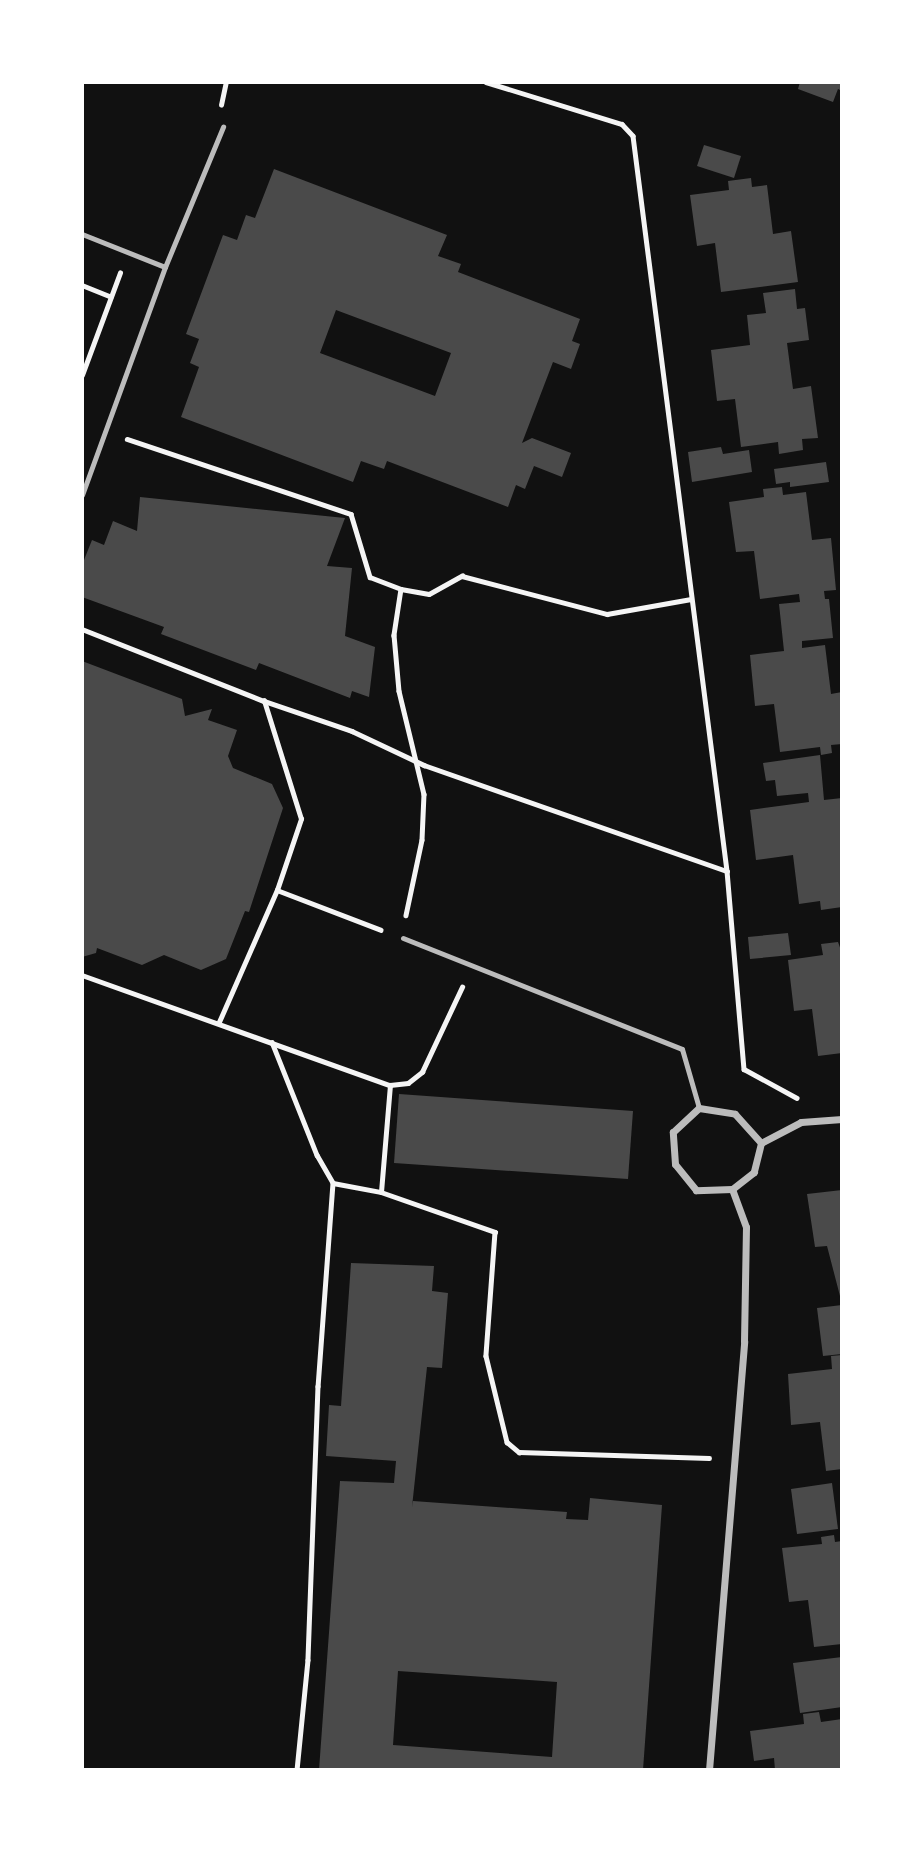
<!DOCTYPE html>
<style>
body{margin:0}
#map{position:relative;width:924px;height:1852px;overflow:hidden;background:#111;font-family:"IBM Plex Sans",sans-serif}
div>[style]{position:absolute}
.building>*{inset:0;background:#4a4a4a}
.path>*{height:4.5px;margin:-2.25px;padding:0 2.25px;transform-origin:2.25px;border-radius:2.25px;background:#f5f5f5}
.service>*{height:5px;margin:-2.5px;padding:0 2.5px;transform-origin:2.5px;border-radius:2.5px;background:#bcbcbc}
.minor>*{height:7px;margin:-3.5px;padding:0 3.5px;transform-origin:3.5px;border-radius:3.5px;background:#bcbcbc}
span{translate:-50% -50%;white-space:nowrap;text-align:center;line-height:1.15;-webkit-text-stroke:5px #fff;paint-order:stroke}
.frame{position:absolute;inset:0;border:84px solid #fff;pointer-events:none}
</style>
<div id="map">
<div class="building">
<i style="clip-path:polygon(800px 82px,842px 82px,842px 91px,838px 89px,833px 102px,798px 89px)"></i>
<i style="clip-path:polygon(704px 145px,741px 156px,734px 178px,697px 166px)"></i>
<i style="clip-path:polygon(evenodd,274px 169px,447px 235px,438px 256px,461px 264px,458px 272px,580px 319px,572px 341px,580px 344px,571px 369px,553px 362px,522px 443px,532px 438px,571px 453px,562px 477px,534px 466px,525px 489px,516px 485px,508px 507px,387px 461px,384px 469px,361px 461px,353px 482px,181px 417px,199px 367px,190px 363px,199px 339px,186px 334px,223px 235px,237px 240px,246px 215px,255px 218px,274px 169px,336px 310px,451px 353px,435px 396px,320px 353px,336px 310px)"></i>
<i style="clip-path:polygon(751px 178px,752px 187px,767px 185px,773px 234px,791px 231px,798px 282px,721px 292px,715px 243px,697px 246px,690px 195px,729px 190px,728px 181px)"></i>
<i style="clip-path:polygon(795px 289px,797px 309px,805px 308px,809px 340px,787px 343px,793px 389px,811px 386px,818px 438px,802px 439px,803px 450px,779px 454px,778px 442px,741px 447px,735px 399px,717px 401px,711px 350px,750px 345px,747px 315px,766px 313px,763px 293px)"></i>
<i style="clip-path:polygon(721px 447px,723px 454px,749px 450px,752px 472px,692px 482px,688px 452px)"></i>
<i style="clip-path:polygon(826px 462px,829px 482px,790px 487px,790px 482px,776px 484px,774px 469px)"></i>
<i style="clip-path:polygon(782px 487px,783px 495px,806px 492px,812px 540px,831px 538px,836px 590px,824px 591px,825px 599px,829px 599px,833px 638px,802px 641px,802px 648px,825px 645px,831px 694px,842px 692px,842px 744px,831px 745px,832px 753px,821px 755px,820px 747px,780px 752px,774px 704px,755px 706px,750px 655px,784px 651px,779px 604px,800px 602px,799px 594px,760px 599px,754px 551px,736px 552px,729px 502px,764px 497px,763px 489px)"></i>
<i style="clip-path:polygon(140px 497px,345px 518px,327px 566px,352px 568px,345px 636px,375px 647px,369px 697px,352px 691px,350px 698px,259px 663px,256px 670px,161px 634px,164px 627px,82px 597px,82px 565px,92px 540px,104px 545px,113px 521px,137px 531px)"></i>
<i style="clip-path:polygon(82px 661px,182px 699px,185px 716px,212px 709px,208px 720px,237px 730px,228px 756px,233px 768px,272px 784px,283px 808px,249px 912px,245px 911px,226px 959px,201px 970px,164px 955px,142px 965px,97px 948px,96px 953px,82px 957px)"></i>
<i style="clip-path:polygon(820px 755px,824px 800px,842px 798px,842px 907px,821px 910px,820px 901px,799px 904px,793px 855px,756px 860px,750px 810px,809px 802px,808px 793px,777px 796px,775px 780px,766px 781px,763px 763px)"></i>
<i style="clip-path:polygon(788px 933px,791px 955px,750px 959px,748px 937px)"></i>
<i style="clip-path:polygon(838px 942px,842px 953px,842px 1053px,818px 1056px,812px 1009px,794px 1011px,788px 960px,823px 955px,821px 944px)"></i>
<i style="clip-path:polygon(399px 1094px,633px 1111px,628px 1179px,394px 1163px)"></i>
<i style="clip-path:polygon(842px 1190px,842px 1296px,840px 1296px,827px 1246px,815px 1247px,807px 1194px)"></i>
<i style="clip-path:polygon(evenodd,351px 1263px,434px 1266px,432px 1291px,448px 1293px,442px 1368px,427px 1367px,412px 1507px,413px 1501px,567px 1512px,566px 1519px,588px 1520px,590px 1498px,662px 1505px,643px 1770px,319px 1770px,340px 1481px,394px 1483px,396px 1461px,326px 1456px,329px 1405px,341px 1406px,351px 1263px,398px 1671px,557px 1682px,552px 1757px,393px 1745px,398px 1671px)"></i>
<i style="clip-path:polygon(842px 1305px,842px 1354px,823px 1356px,817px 1308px)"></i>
<i style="clip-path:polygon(842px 1355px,842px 1469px,826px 1471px,820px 1422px,791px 1425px,788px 1374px,832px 1369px,831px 1356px)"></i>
<i style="clip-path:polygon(832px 1483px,838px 1529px,797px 1534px,791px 1489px)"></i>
<i style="clip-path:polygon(834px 1535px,835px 1542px,842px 1541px,842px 1644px,814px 1647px,808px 1600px,789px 1602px,782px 1548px,822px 1544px,821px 1537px)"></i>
<i style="clip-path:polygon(842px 1657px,842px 1707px,800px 1713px,793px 1663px)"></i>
<i style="clip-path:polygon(819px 1712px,821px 1722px,842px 1719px,842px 1770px,775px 1770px,774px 1758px,754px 1761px,750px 1731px,804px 1724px,803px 1714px)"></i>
</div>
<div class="path">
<i style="left:486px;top:82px;width:142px;rotate:17.2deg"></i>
<i style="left:622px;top:124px;width:16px;rotate:47deg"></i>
<i style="left:633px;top:136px;width:741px;rotate:82.71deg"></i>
<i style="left:727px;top:871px;width:199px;rotate:85.1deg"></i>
<i style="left:744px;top:1069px;width:60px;rotate:28.7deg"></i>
<i style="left:221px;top:105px;width:24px;rotate:-78deg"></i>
<i style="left:82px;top:285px;width:31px;rotate:22deg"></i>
<i style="left:82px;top:375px;width:109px;rotate:-69.6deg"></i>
<i style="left:127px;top:439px;width:236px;rotate:18.5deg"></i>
<i style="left:351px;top:514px;width:66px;rotate:73.2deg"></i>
<i style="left:370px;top:577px;width:33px;rotate:21deg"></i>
<i style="left:401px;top:589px;width:28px;rotate:10deg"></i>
<i style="left:429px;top:594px;width:38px;rotate:-29deg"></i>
<i style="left:462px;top:576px;width:150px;rotate:14.7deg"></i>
<i style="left:607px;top:614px;width:85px;rotate:-10.1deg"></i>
<i style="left:401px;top:589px;width:47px;rotate:98.7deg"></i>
<i style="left:394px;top:635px;width:56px;rotate:84.9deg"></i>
<i style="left:399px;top:691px;width:106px;rotate:76.4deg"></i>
<i style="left:424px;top:794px;width:46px;rotate:92.5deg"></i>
<i style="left:422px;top:840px;width:77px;rotate:102deg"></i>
<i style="left:82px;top:629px;width:196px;rotate:21.6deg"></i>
<i style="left:264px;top:701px;width:93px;rotate:18.8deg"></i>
<i style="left:352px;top:731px;width:80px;rotate:25.3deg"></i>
<i style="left:424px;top:765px;width:321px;rotate:19.3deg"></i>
<i style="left:277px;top:890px;width:111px;rotate:21deg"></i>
<i style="left:82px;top:975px;width:327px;rotate:19.7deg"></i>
<i style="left:390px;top:1085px;width:18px;rotate:-6deg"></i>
<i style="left:408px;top:1083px;width:18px;rotate:-38deg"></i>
<i style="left:422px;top:1072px;width:94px;rotate:-64.8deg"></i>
<i style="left:219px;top:1022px;width:144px;rotate:-66.3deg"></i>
<i style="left:277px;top:890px;width:75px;rotate:-71.3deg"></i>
<i style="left:301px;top:819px;width:124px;rotate:-107.4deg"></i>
<i style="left:272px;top:1042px;width:122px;rotate:68.3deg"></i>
<i style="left:317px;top:1155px;width:32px;rotate:60deg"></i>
<i style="left:333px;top:1183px;width:204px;rotate:94.2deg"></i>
<i style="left:318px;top:1386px;width:274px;rotate:92.1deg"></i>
<i style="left:308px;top:1660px;width:111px;rotate:95.7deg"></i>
<i style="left:333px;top:1183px;width:49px;rotate:10.6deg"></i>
<i style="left:381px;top:1192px;width:121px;rotate:19.3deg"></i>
<i style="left:495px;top:1232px;width:124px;rotate:94.2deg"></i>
<i style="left:486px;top:1356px;width:89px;rotate:76.3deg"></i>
<i style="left:507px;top:1442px;width:16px;rotate:40deg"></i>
<i style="left:519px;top:1452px;width:190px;rotate:1.8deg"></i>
<i style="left:381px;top:1192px;width:107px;rotate:-85.2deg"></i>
</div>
<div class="service">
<i style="left:82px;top:234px;width:89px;rotate:21.7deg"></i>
<i style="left:82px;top:495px;width:243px;rotate:-70deg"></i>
<i style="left:165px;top:267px;width:152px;rotate:-67.5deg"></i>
<i style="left:403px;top:938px;width:300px;rotate:21.7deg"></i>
<i style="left:682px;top:1049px;width:61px;rotate:73.9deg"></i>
</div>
<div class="minor">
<i style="left:699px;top:1108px;width:36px;rotate:9deg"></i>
<i style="left:735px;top:1114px;width:39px;rotate:48deg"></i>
<i style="left:761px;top:1143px;width:30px;rotate:104deg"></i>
<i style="left:754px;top:1172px;width:28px;rotate:142deg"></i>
<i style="left:732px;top:1189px;width:36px;rotate:178deg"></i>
<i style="left:696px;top:1190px;width:33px;rotate:-129deg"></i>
<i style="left:675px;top:1164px;width:32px;rotate:-94deg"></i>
<i style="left:673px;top:1132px;width:35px;rotate:-43deg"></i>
<i style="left:761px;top:1143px;width:45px;rotate:-27.7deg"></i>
<i style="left:801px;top:1122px;width:41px;rotate:-4.2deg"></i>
<i style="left:709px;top:1770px;width:430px;rotate:-85.3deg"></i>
<i style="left:744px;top:1341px;width:114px;rotate:-89deg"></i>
<i style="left:746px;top:1227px;width:40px;rotate:-110.2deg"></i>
</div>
<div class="frame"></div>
</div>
